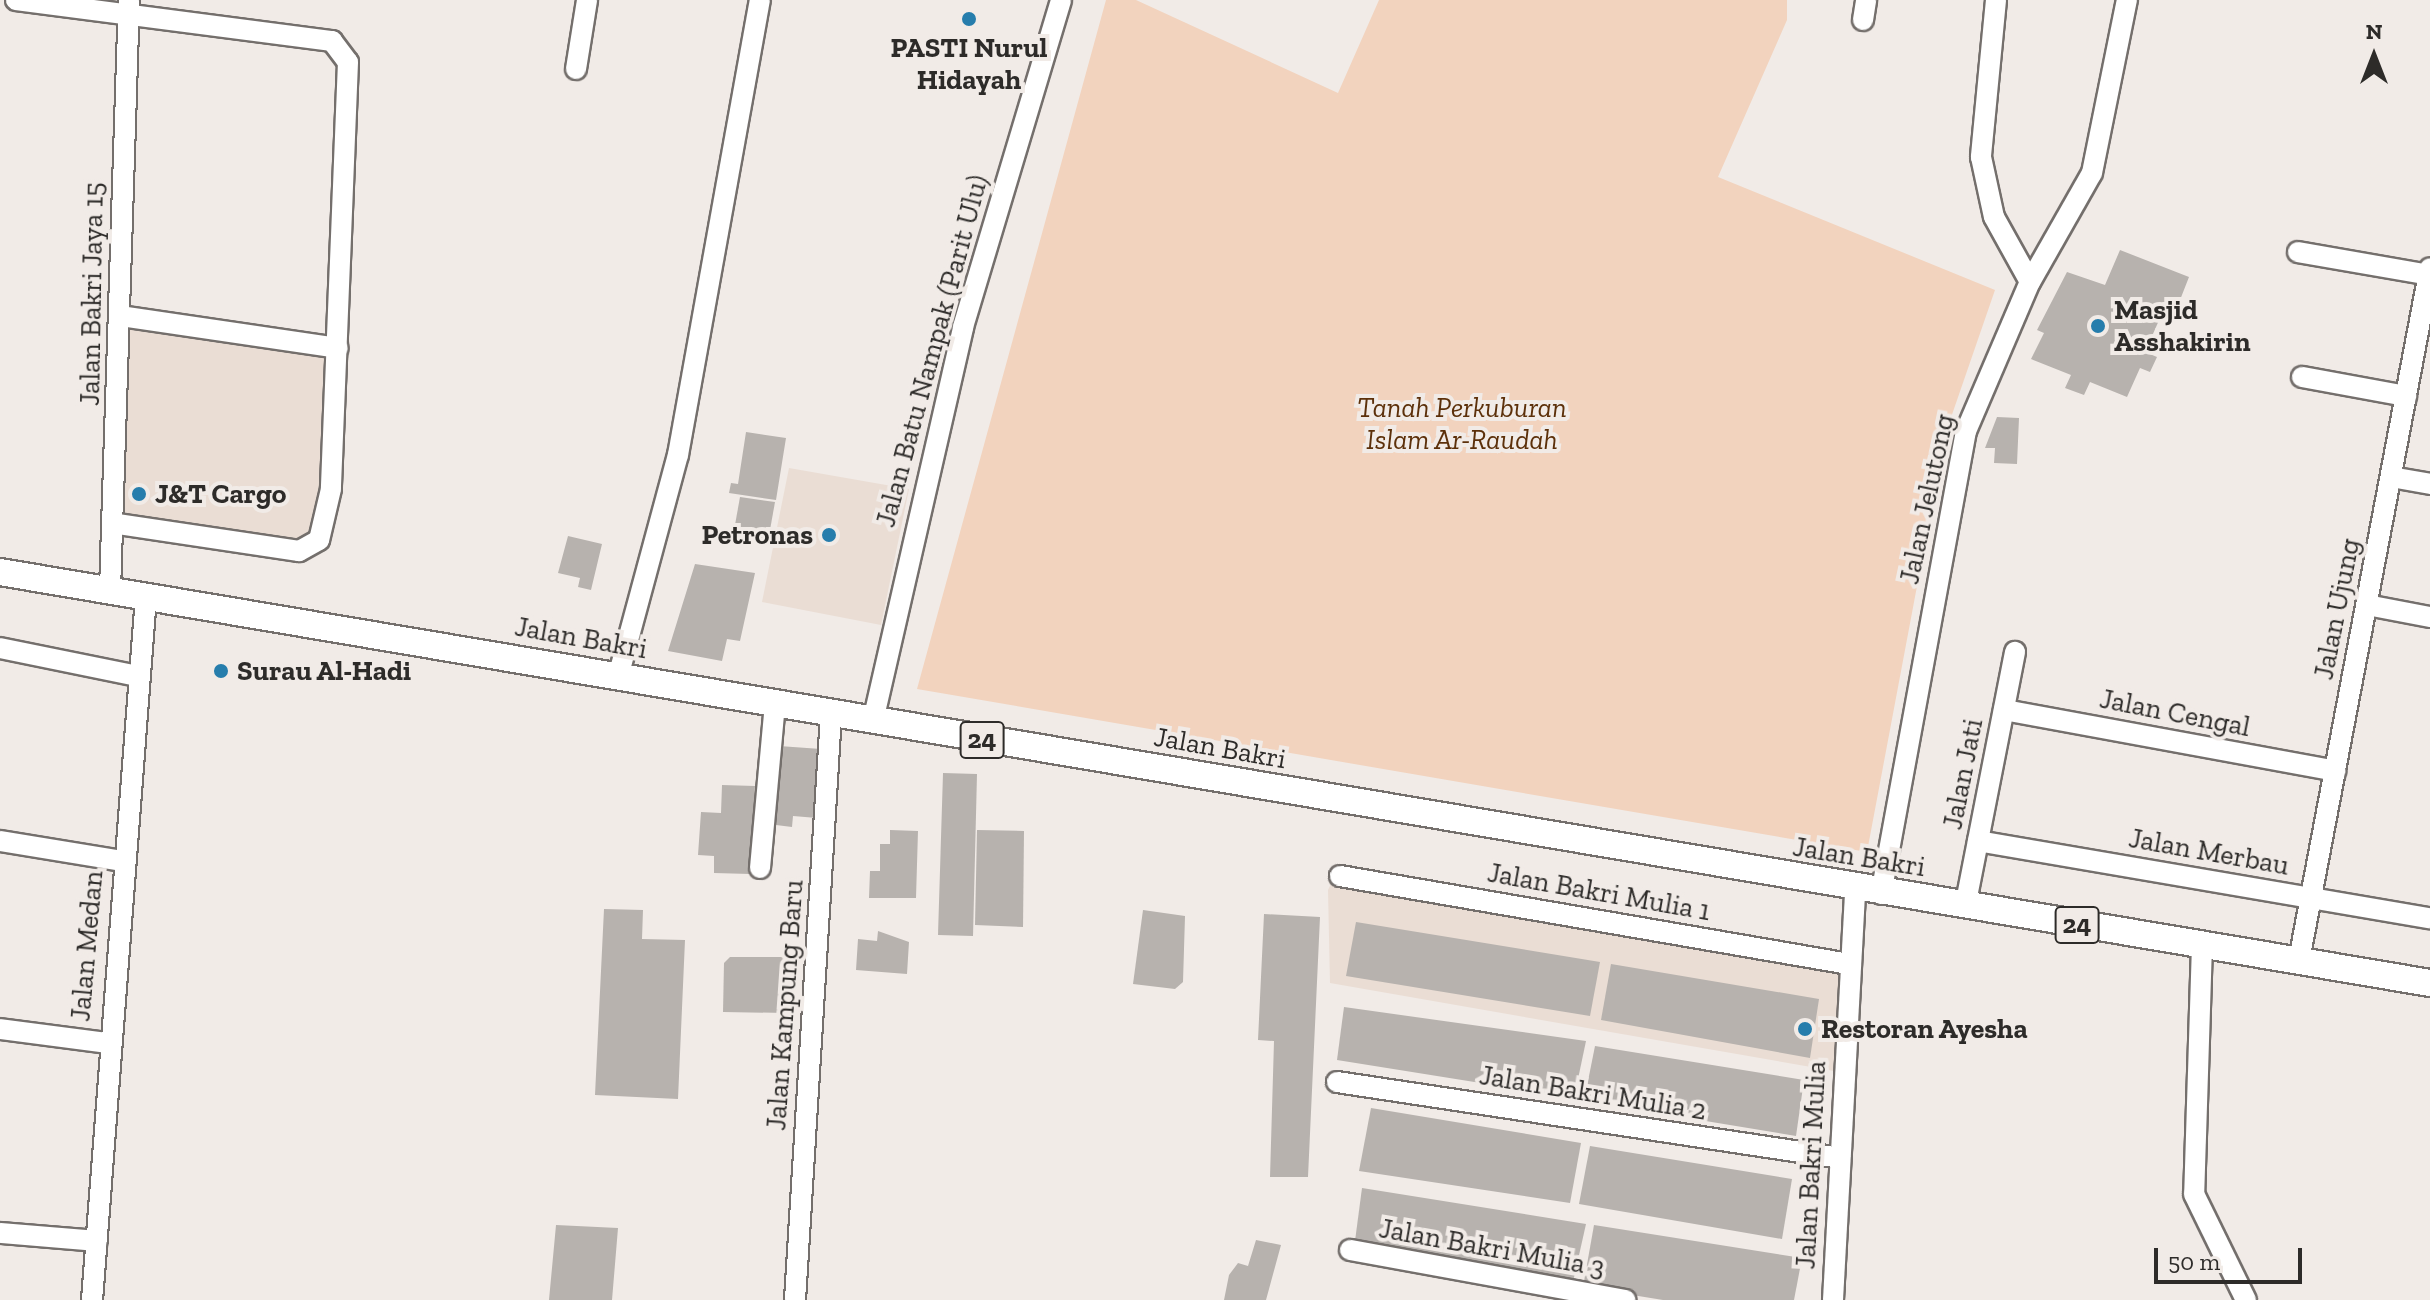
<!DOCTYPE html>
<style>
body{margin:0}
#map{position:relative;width:2430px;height:1300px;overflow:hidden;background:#f1ebe7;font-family:"Zilla Slab",serif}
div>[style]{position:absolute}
.built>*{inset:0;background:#eaddd4}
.green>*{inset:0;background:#f2d3be}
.building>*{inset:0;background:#b7b2ae}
.roads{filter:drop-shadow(2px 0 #746f6c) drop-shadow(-2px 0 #746f6c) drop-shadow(0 2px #746f6c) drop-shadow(0 -2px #746f6c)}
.minor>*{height:20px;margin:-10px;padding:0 10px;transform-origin:10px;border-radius:10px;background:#fff}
.major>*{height:26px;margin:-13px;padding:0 13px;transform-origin:13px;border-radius:13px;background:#fff}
.dots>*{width:22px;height:22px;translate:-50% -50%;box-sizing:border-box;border:4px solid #f1ebe7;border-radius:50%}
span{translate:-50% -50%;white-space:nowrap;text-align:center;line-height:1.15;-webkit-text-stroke:8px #f1ebe7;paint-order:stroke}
.shield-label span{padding:2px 6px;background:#f1ebe7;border:2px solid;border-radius:6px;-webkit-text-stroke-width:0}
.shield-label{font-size:26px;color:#2d2b29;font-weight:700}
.poi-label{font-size:28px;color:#2d2b29;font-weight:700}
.left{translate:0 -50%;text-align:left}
.right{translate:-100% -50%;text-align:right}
.street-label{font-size:28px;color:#2d2b29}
.park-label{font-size:28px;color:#5c300a;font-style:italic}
.north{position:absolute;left:2334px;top:16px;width:80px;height:80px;-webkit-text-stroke:6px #f1ebe7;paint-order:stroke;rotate:0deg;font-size:22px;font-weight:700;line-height:32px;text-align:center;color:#2d2b29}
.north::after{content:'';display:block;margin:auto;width:28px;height:36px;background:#2d2b29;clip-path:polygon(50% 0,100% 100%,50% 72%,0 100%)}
.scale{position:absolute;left:2154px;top:1248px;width:148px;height:36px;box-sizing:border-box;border:4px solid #2d2b29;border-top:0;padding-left:10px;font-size:24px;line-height:28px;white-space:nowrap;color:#2d2b29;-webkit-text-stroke:6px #f1ebe7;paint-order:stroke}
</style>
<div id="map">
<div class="built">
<i style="clip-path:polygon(114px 308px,344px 341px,324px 544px,104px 528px)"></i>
<i style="clip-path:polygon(789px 468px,909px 489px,881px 625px,762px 602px)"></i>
<i style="clip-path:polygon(1339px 867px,1856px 958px,1851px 1074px,1330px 983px,1328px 890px)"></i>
</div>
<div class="green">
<i style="clip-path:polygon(1106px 0,1136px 0,1338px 93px,1379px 0,1787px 0,1787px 20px,1718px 177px,1995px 290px,1946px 432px,1867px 852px,917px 689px)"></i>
</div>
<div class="building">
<i style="clip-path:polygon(2120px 250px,2189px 277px,2171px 323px,2160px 318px,2145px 352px,2157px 357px,2150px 372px,2140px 368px,2127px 397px,2090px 382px,2084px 395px,2065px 388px,2071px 375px,2031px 359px,2044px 333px,2037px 330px,2067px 272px,2105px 285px)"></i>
<i style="clip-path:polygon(1997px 417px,2019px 418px,2017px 464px,1994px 463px,1995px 448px,1985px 448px)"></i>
<i style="clip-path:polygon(746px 432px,786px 438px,776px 500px,729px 493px,731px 483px,738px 484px)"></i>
<i style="clip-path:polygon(740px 497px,775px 502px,768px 541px,733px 536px)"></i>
<i style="clip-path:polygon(568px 536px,602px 544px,591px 590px,578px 587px,580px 578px,558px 573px)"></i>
<i style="clip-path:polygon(695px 564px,755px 573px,740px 641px,727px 639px,722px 661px,668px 651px)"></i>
<i style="clip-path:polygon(779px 746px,821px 749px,817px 818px,793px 816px,792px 827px,776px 825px,771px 811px)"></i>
<i style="clip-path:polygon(943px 773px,977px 774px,973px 936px,938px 935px)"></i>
<i style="clip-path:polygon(722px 785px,755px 786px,750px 874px,714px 873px,714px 856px,698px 855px,701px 812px,721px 813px)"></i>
<i style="clip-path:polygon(890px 830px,918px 831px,916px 898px,869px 898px,870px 871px,880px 871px,880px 844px,890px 844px)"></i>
<i style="clip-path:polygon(977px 830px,1024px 831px,1023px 927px,975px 925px)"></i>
<i style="clip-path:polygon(604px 909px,643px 910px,642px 939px,685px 940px,678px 1099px,595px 1095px)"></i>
<i style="clip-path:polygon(1143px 910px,1185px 916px,1183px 982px,1175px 989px,1133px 984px)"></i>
<i style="clip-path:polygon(1264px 914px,1320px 917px,1308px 1177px,1270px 1177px,1274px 1041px,1258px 1040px)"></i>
<i style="clip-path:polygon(1356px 922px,1600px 962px,1590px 1016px,1346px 976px)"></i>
<i style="clip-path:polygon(878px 931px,909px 942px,907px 974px,856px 970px,858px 939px,877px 941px)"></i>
<i style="clip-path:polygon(730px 957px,787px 957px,786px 1013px,723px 1012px,724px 963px)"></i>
<i style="clip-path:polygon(1611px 964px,1819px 999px,1810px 1058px,1601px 1020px)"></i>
<i style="clip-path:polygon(1344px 1007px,1586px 1041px,1574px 1098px,1337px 1060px)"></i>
<i style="clip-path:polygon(1595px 1046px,1804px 1080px,1796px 1136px,1584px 1101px)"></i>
<i style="clip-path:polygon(1371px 1108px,1581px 1143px,1570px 1203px,1359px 1171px)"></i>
<i style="clip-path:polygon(1590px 1146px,1792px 1179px,1782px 1239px,1579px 1204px)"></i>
<i style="clip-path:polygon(1362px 1188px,1586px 1224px,1573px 1282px,1355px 1241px)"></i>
<i style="clip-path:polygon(556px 1225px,618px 1228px,612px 1300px,549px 1300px)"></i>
<i style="clip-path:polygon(1594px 1225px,1802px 1258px,1794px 1300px,1663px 1300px,1583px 1287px)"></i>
<i style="clip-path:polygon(1256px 1240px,1281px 1245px,1266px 1300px,1224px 1300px,1229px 1275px,1238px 1263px,1248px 1266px)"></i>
</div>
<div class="roads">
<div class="minor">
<i style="left:16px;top:0;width:319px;rotate:7.4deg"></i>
<i style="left:332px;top:41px;width:26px;rotate:53deg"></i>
<i style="left:348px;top:62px;width:427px;rotate:92.3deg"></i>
<i style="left:331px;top:489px;width:52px;rotate:103.2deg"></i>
<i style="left:319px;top:540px;width:23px;rotate:151deg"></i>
<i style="left:299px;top:551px;width:189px;rotate:-171.5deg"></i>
<i style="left:1996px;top:0;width:158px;rotate:95.5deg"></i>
<i style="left:1981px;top:157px;width:61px;rotate:77.8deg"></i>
<i style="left:1994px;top:217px;width:74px;rotate:61deg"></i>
<i style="left:1863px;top:20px;width:20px;rotate:-81deg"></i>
<i style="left:576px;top:69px;width:70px;rotate:-80.9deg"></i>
<i style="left:2298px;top:252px;width:134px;rotate:9.9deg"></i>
<i style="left:121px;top:316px;width:219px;rotate:8.4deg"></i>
<i style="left:2302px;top:377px;width:106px;rotate:10.4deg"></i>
<i style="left:2391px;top:477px;width:40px;rotate:10deg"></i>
<i style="left:110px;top:590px;width:590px;rotate:-88.16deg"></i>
<i style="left:2367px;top:605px;width:64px;rotate:10.8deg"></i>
<i style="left:0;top:648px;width:141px;rotate:11.5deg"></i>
<i style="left:618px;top:677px;width:230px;rotate:-74.9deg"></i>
<i style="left:678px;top:455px;width:462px;rotate:-79.8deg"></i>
<i style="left:2004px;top:710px;width:337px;rotate:10.4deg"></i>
<i style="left:873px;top:721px;width:404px;rotate:-77.1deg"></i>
<i style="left:963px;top:327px;width:341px;rotate:-73.3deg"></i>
<i style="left:0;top:841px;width:124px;rotate:9.3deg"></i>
<i style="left:1978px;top:841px;width:459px;rotate:9.7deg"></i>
<i style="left:760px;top:868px;width:165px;rotate:-84.8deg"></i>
<i style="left:1340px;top:876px;width:517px;rotate:9.81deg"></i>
<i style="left:1881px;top:894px;width:471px;rotate:-79.6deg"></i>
<i style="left:1966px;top:431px;width:162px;rotate:-66.8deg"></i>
<i style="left:2030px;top:282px;width:125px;rotate:-60.4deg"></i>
<i style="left:2092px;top:173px;width:177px;rotate:-78.6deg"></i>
<i style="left:1965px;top:907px;width:260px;rotate:-78.9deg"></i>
<i style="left:2202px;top:945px;width:249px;rotate:91.8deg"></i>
<i style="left:2194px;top:1194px;width:118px;rotate:63.9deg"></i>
<i style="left:2299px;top:960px;width:704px;rotate:-79.28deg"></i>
<i style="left:0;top:1029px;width:109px;rotate:7.4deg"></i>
<i style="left:1337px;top:1082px;width:509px;rotate:8.59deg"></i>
<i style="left:0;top:1233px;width:97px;rotate:4.7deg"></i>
<i style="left:1350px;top:1250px;width:280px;rotate:10.3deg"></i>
<i style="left:92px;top:1300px;width:706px;rotate:-85.61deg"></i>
<i style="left:795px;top:1300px;width:587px;rotate:-86.48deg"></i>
<i style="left:1833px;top:1300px;width:412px;rotate:-86.9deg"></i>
</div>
<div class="major">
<i style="left:0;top:572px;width:2465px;rotate:9.6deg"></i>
</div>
</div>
<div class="dots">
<i style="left:969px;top:19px;background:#267dac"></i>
<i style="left:2098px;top:326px;background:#267dac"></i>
<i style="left:139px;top:494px;background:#267dac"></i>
<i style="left:829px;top:535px;background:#267dac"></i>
<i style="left:221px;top:671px;background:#267dac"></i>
<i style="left:1805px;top:1029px;background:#267dac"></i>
</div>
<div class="shield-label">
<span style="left:982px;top:740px">24</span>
<span style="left:2077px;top:925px">24</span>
</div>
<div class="poi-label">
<span style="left:969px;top:64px">PASTI Nurul<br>Hidayah</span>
<span class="left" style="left:2114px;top:326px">Masjid<br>Asshakirin</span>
<span class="left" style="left:155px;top:494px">J&amp;T Cargo</span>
<span class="right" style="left:813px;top:535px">Petronas</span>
<span class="left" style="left:237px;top:671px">Surau Al-Hadi</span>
<span class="left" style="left:1821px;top:1029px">Restoran Ayesha</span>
</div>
<div class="street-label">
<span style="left:92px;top:294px;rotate:-89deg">Jalan Bakri Jaya 15</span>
<span style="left:932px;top:351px;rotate:-75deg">Jalan Batu Nampak (Parit Ulu)</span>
<span style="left:1927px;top:499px;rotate:-78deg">Jalan Jelutong</span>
<span style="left:2337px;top:609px;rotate:-79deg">Jalan Ujung</span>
<span style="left:581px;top:638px;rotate:10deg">Jalan Bakri</span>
<span style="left:2175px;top:713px;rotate:11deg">Jalan Cengal</span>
<span style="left:1220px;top:748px;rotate:10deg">Jalan Bakri</span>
<span style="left:1963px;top:774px;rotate:-79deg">Jalan Jati</span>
<span style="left:2209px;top:852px;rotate:10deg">Jalan Merbau</span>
<span style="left:1859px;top:857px;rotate:9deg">Jalan Bakri</span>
<span style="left:1599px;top:892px;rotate:10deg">Jalan Bakri Mulia 1</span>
<span style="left:87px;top:946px;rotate:-85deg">Jalan Medan</span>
<span style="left:785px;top:1005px;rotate:-86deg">Jalan Kampung Baru</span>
<span style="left:1593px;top:1093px;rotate:9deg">Jalan Bakri Mulia 2</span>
<span style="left:1811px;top:1165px;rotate:-87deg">Jalan Bakri Mulia</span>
<span style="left:1492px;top:1248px;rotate:10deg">Jalan Bakri Mulia 3</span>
</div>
<div class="park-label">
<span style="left:1462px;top:424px">Tanah Perkuburan<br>Islam Ar-Raudah</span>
</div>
<div class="north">N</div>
<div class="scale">50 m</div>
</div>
